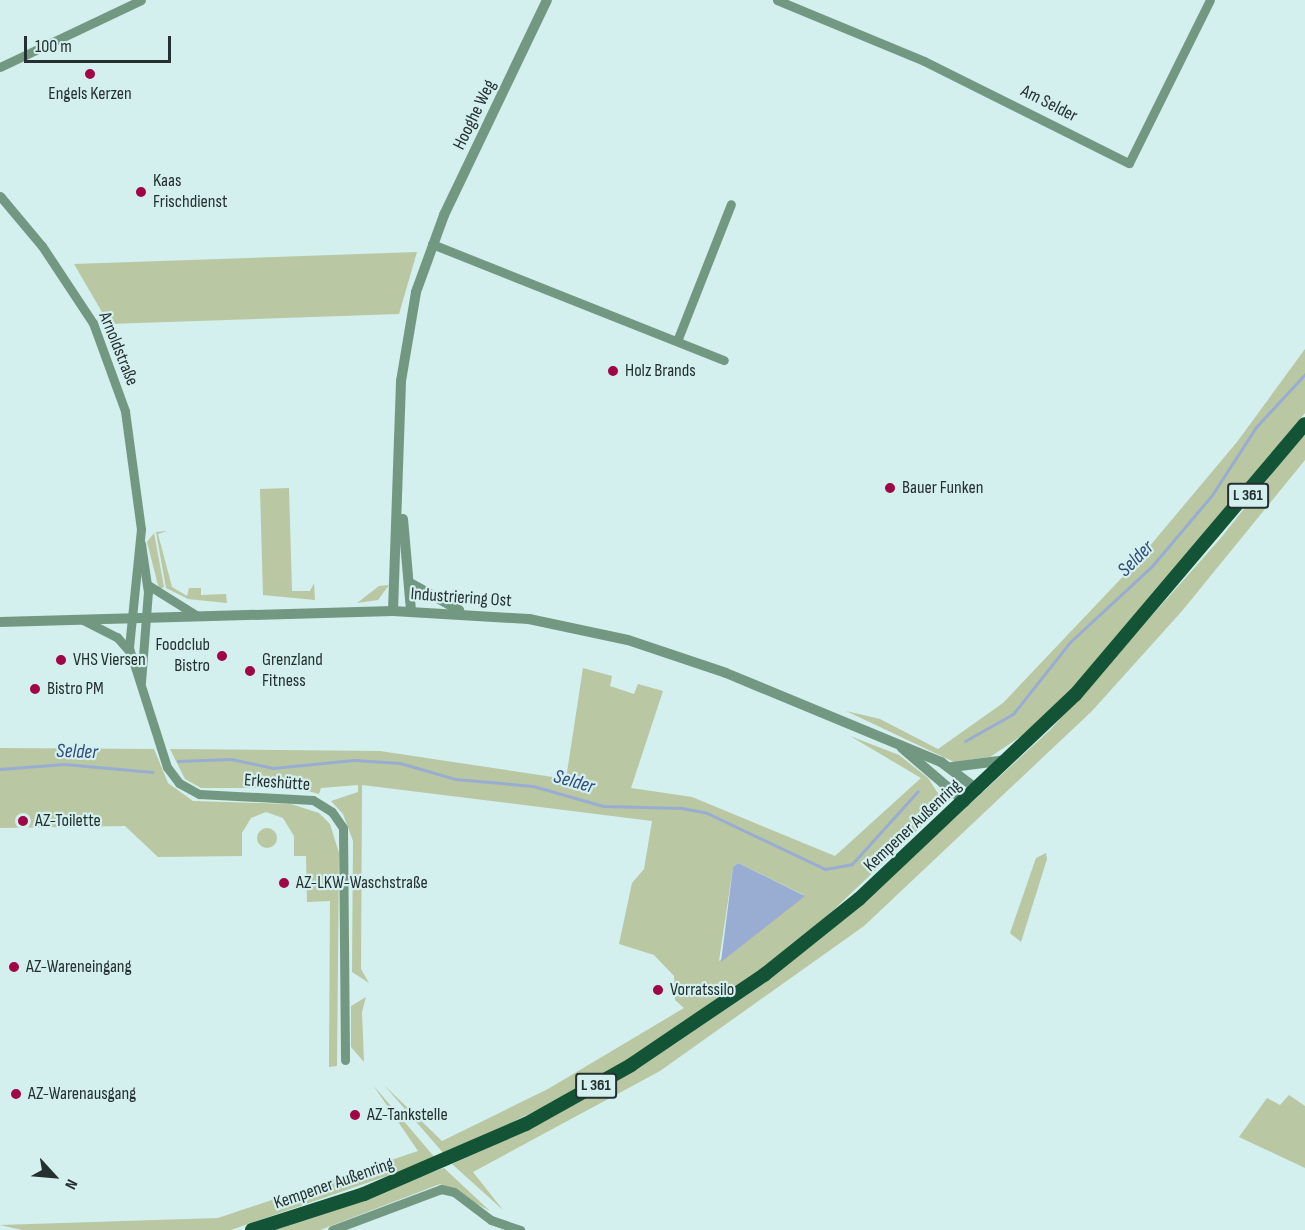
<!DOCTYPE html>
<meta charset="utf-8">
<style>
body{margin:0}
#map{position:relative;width:1305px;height:1230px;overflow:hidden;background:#d3efee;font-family:"Sofia Sans Condensed",sans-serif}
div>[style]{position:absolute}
.green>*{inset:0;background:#b9c7a2}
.round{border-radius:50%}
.water>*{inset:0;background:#99add2}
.stream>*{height:3px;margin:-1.5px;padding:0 1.5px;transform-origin:1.5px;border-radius:1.5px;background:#99add2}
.minor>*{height:9px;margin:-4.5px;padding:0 4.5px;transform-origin:4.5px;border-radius:4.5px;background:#739882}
.tertiary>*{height:10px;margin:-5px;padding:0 5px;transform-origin:5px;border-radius:5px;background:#739882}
.primary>*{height:14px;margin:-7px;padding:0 7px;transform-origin:7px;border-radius:7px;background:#135336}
.dots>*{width:16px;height:16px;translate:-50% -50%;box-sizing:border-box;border:3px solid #d3efee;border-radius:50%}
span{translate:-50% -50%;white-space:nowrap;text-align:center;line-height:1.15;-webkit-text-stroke:4.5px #d3efee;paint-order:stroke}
.shield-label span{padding:2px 4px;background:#d3efee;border:2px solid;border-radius:4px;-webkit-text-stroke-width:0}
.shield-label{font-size:16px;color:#253030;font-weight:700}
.poi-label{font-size:18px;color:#253030}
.left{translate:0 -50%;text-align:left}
.right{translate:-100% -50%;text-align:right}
.street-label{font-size:18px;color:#253030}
.water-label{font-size:20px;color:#324b7c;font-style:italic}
.north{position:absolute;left:24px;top:1146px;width:60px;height:60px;-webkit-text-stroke:4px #d3efee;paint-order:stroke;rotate:116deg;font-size:16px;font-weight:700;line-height:24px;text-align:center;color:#253030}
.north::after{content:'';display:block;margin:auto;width:21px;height:27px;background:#253030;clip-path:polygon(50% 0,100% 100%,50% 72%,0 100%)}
.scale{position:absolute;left:24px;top:36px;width:147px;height:27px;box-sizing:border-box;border:3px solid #253030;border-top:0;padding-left:8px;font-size:18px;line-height:21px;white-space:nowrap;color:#253030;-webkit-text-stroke:4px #d3efee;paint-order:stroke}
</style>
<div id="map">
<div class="green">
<i style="clip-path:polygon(417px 252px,399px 314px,109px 324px,74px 264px)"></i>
<i style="clip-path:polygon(1305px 349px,1305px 413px,1172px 579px,1044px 721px,990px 757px,954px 762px,846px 711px,880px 719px,938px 749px,1003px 703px,1133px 566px,1237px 442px)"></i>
<i style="clip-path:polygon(1305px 432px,1305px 460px,1182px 611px,1092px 711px,864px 926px,660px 1071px,473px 1172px,503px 1210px,452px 1164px,532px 1128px,642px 1066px,762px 985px,851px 914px,1051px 729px,1220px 539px)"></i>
<i style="clip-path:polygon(289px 488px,292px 591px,310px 591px,314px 583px,315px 600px,263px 595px,260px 489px)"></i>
<i style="clip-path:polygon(167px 531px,158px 534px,172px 587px,187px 596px,189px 588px,201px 588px,201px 595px,226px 594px,227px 603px,188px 599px,166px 588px,156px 532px)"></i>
<i style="clip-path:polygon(154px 533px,164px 587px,159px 589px,147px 542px)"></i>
<i style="clip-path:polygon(389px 585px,378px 600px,357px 603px,379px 586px)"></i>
<i style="clip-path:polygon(evenodd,583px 668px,612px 676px,610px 686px,634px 694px,638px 684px,663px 691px,631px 788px,692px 797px,835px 856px,921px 778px,850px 736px,899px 755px,928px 778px,945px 804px,804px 938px,696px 1018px,576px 1091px,445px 1155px,384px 1085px,442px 1141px,548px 1089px,684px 1008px,675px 1000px,674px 976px,654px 955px,619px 944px,632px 883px,644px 869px,652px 821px,362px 785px,361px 969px,369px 983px,352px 972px,353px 841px,343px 814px,331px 801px,358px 792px,358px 785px,321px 788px,319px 794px,297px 788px,201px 788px,185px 779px,170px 749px,380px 751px,566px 779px,583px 668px,738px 863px,804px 895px,719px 961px,733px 867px,738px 863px)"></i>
<i style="clip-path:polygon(0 748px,154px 749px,168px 783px,193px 801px,291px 804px,319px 813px,330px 824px,339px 853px,337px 1066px,329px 1067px,330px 901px,307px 902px,306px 856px,294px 856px,294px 836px,283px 818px,266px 812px,251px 818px,242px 833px,242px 856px,158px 857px,125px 826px,0 828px)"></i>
<i class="round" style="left:257px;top:828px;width:20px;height:20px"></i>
<i style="clip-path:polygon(1046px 853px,1047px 859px,1021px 942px,1010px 933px,1036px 858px)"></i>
<i style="clip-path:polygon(366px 997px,362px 1012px,364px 1062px,351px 1047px,351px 1006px)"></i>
<i style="clip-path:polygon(373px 1085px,436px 1159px,231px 1230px,22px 1230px,0 1225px,218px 1218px,418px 1151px)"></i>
<i style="clip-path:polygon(1289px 1095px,1305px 1106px,1305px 1168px,1239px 1137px,1267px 1098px,1280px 1105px)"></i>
<i style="clip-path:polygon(444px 1168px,490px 1211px,440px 1184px,320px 1230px,272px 1230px)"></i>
</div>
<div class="water">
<i style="clip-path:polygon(738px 863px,805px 896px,721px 962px,733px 867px)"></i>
</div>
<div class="stream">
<i style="left:965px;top:741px;width:55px;rotate:-29.4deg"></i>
<i style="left:1013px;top:714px;width:92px;rotate:-51.6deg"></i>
<i style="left:1070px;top:642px;width:112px;rotate:-42.8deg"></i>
<i style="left:1152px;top:566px;width:93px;rotate:-49.8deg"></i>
<i style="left:1212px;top:495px;width:81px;rotate:-57.1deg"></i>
<i style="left:1256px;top:427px;width:72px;rotate:-47.2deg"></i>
<i style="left:178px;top:761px;width:53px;rotate:-2.2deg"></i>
<i style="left:231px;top:759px;width:43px;rotate:12.1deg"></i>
<i style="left:273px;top:768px;width:81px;rotate:-5.6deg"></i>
<i style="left:354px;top:760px;width:46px;rotate:3.7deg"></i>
<i style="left:400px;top:763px;width:57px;rotate:16.2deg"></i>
<i style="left:455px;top:779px;width:78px;rotate:5.1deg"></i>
<i style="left:533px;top:786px;width:73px;rotate:15.9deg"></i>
<i style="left:603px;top:806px;width:79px;rotate:1.5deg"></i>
<i style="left:682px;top:808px;width:25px;rotate:11deg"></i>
<i style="left:707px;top:813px;width:131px;rotate:25.4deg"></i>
<i style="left:825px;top:869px;width:27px;rotate:-10deg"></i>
<i style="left:852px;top:864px;width:98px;rotate:-47.9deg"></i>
<i style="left:0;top:769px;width:64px;rotate:-4.5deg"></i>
<i style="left:64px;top:764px;width:89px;rotate:5.1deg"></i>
</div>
<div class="minor">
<i style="left:777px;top:0;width:159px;rotate:22.5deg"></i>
<i style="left:924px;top:61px;width:229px;rotate:26.5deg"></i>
<i style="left:1129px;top:163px;width:182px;rotate:-63.6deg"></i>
<i style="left:0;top:67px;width:156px;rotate:-25.4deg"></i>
<i style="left:0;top:196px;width:65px;rotate:50deg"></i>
<i style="left:42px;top:246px;width:92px;rotate:56.5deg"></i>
<i style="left:93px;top:323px;width:94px;rotate:70deg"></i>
<i style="left:125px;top:411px;width:119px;rotate:82.3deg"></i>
<i style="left:141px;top:529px;width:120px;rotate:95.8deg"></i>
<i style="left:129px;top:648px;width:125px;rotate:72.3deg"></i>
<i style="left:167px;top:767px;width:20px;rotate:53deg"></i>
<i style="left:179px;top:783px;width:23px;rotate:29deg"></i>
<i style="left:199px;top:794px;width:114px;rotate:3deg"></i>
<i style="left:313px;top:800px;width:22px;rotate:32deg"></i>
<i style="left:332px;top:812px;width:19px;rotate:55deg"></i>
<i style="left:343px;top:828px;width:232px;rotate:89.5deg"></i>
<i style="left:432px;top:244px;width:314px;rotate:21.7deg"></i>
<i style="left:677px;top:341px;width:147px;rotate:-68.5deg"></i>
<i style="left:148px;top:585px;width:57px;rotate:32deg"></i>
<i style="left:83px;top:620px;width:38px;rotate:27deg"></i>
<i style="left:117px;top:637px;width:18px;rotate:49deg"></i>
<i style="left:141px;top:682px;width:90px;rotate:-85.6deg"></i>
<i style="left:148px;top:592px;width:49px;rotate:-98.3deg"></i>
<i style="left:332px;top:1230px;width:116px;rotate:-20.6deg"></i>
<i style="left:441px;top:1189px;width:13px;rotate:13deg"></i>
<i style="left:454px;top:1192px;width:46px;rotate:37.1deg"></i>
<i style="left:491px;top:1220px;width:31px;rotate:19deg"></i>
</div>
<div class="tertiary">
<i style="left:403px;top:519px;width:92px;rotate:85deg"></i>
<i style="left:412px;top:584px;width:54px;rotate:29deg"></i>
<i style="left:393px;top:611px;width:230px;rotate:-88deg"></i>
<i style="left:401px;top:381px;width:90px;rotate:-80.4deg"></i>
<i style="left:416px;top:292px;width:82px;rotate:-70deg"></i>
<i style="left:444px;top:215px;width:238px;rotate:-64.4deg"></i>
<i style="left:0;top:622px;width:393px;rotate:-1.6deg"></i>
<i style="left:393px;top:611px;width:136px;rotate:3.4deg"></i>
<i style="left:529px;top:619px;width:101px;rotate:12deg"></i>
<i style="left:628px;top:640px;width:103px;rotate:18.6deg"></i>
<i style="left:726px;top:673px;width:233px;rotate:22.5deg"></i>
<i style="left:941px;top:762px;width:46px;rotate:37.1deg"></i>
<i style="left:902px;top:748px;width:83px;rotate:40.6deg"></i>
<i style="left:952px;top:767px;width:55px;rotate:-7.3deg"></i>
</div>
<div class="primary">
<i style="left:252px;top:1230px;width:118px;rotate:-17.8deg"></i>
<i style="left:364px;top:1194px;width:176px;rotate:-23.4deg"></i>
<i style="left:526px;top:1124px;width:120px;rotate:-29.3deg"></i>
<i style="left:631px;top:1065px;width:161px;rotate:-34.1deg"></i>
<i style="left:764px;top:975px;width:122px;rotate:-38.7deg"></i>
<i style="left:859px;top:899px;width:297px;rotate:-43.4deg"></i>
<i style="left:1075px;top:695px;width:355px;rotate:-49.7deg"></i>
</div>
<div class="dots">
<i style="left:90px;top:74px;background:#a00546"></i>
<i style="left:141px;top:192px;background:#a00546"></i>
<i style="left:613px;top:371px;background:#a00546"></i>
<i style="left:890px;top:488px;background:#a00546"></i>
<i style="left:222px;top:656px;background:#a00546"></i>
<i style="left:61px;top:660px;background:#a00546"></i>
<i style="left:250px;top:671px;background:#a00546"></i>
<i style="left:35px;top:689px;background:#a00546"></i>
<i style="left:23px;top:821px;background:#a00546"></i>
<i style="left:284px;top:883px;background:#a00546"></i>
<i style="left:14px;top:967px;background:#a00546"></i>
<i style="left:658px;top:990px;background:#a00546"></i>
<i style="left:16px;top:1094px;background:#a00546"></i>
<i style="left:355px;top:1115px;background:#a00546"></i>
</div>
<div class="shield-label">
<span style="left:1248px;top:496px">L 361</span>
<span style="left:596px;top:1086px">L 361</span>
</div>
<div class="poi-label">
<span style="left:90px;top:94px">Engels Kerzen</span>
<span class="left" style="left:153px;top:192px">Kaas<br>Frischdienst</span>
<span class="left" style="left:625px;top:371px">Holz Brands</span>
<span class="left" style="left:902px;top:488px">Bauer Funken</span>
<span class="right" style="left:210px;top:656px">Foodclub<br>Bistro</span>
<span class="left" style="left:73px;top:660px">VHS Viersen</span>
<span class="left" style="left:262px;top:671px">Grenzland<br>Fitness</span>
<span class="left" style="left:47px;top:689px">Bistro PM</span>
<span class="left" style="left:35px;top:821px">AZ-Toilette</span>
<span class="left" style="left:296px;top:883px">AZ-LKW-Waschstraße</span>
<span class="left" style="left:26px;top:967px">AZ-Wareneingang</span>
<span class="left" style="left:670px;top:990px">Vorratssilo</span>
<span class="left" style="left:28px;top:1094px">AZ-Warenausgang</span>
<span class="left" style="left:367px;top:1115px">AZ-Tankstelle</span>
</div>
<div class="street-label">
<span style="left:1049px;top:104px;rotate:27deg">Am Selder</span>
<span style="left:475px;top:115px;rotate:-64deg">Hooghe Weg</span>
<span style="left:118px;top:349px;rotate:68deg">Arnoldstraße</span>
<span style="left:461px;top:598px;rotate:4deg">Industriering Ost</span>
<span style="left:277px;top:783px;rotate:4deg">Erkeshütte</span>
<span style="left:913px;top:826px;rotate:-43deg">Kempener Außenring</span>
<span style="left:334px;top:1184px;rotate:-19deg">Kempener Außenring</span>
</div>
<div class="water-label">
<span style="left:1136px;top:559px;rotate:-45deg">Selder</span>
<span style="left:77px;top:752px;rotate:2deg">Selder</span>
<span style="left:574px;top:782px;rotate:16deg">Selder</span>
</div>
<div class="north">N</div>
<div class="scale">100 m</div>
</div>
